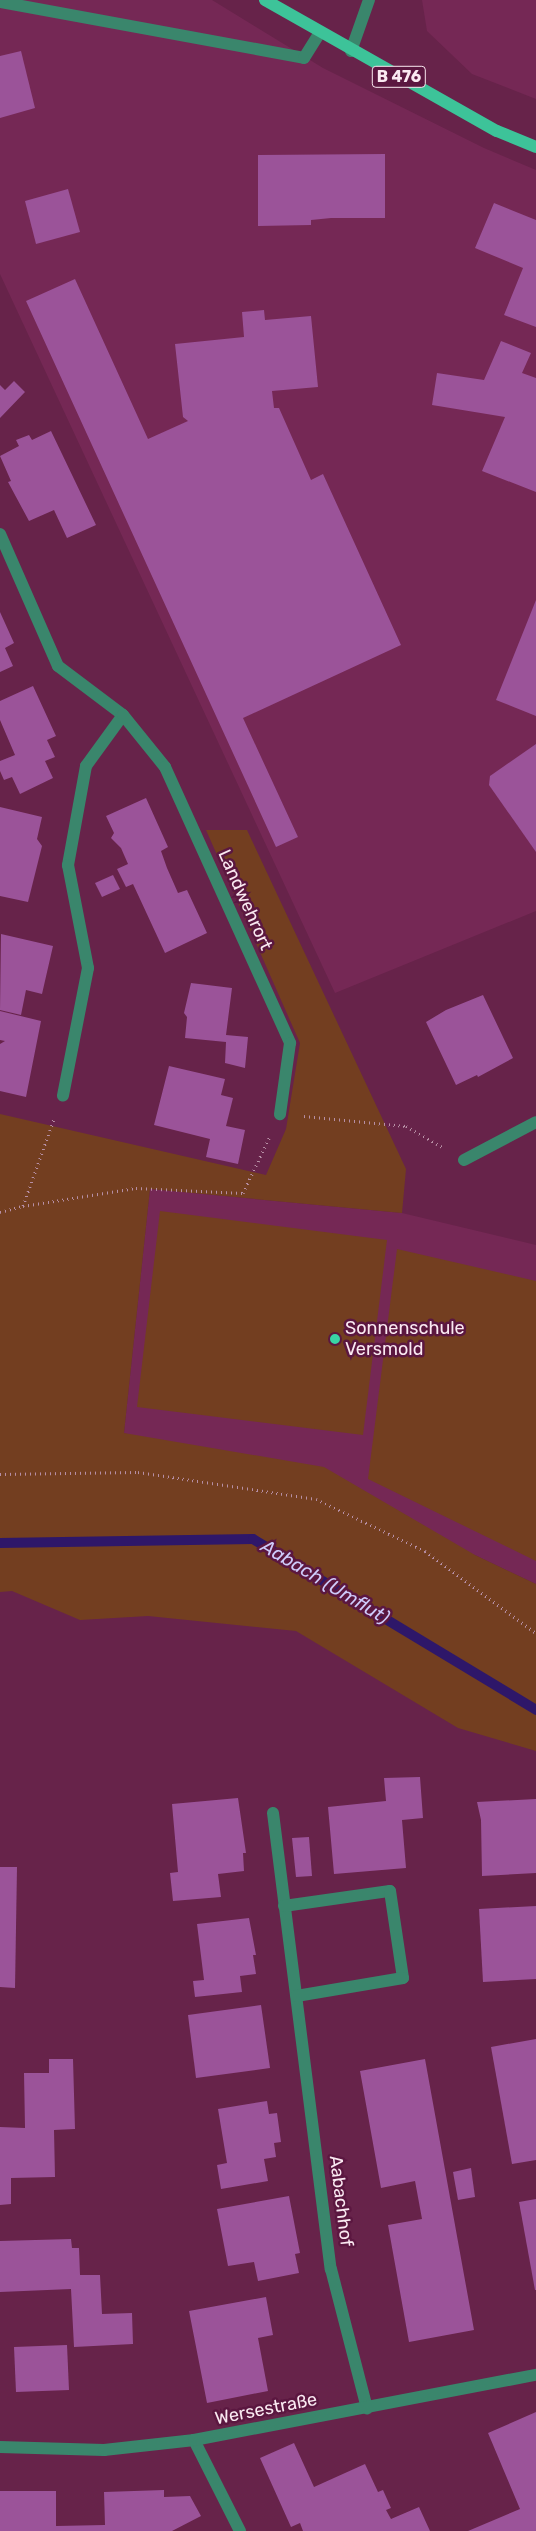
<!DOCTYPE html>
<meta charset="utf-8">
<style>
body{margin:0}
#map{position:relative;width:536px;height:2531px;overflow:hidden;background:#67234a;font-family:Rubik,sans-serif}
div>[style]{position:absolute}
.built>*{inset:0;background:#752855}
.green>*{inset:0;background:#733e20}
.stream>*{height:10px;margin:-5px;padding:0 5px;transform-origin:5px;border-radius:5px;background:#2e1769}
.building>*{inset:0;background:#9b5399}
.path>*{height:3px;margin-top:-1.5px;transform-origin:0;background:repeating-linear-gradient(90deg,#b78fa5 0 1px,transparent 0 5px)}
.minor>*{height:12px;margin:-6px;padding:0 6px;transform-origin:6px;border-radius:6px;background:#3a866c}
.major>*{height:12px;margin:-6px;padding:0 6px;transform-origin:6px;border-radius:6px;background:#3dc399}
.dots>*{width:14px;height:14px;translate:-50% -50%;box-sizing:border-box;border:2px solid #5b1740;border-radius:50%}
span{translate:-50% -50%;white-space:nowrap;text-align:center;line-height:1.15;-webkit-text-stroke:5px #5b1740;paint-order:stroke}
.shield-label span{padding:1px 4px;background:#5b1740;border:1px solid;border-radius:4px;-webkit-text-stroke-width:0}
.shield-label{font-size:16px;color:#fae9f1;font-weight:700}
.street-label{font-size:18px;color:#fae9f1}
.poi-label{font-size:18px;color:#fae9f1}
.left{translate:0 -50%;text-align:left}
.water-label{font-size:19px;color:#cecbfa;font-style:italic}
</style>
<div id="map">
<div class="built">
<i style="clip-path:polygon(0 0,212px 0,323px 68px,484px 148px,536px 170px,536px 911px,335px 993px,0 274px)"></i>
<i style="clip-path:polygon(422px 0,536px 0,536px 99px,472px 74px,427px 31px)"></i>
<i style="clip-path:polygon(150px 1189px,402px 1213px,536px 1245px,536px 1584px,475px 1555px,124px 1433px)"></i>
</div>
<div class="green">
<i style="clip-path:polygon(206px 830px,247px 830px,406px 1169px,402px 1213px,150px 1189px,124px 1433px,324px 1467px,475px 1555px,536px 1584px,536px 1751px,458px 1728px,296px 1631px,148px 1616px,80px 1620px,12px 1591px,0 1592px,0 1114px,266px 1175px,286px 1129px,300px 1043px)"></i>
<i style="clip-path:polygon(160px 1211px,387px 1240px,363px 1435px,137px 1407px)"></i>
<i style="clip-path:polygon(397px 1249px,536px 1281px,536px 1561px,368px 1479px)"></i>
</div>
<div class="stream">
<i style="left:0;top:1543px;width:253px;rotate:-0.9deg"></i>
<i style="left:253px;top:1539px;width:331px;rotate:31.1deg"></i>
</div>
<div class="building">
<i style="clip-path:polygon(21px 51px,35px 108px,0 118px,0 56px)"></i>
<i style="clip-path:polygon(385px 154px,385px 218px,331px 218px,311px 220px,311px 225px,258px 226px,258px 155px)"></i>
<i style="clip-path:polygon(68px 189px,80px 232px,36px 244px,25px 201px)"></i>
<i style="clip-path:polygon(494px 203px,536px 220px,536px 327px,504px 315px,523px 268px,475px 248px)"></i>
<i style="clip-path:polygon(75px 279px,148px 439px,188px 421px,183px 417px,175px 344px,244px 337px,242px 312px,264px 310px,265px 320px,311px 316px,318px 387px,272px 391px,274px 408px,279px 408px,311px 480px,323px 474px,401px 645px,243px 718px,298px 837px,276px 847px,26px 301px)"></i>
<i style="clip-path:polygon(501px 341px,531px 353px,522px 373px,536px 378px,536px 492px,482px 471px,505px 417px,432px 405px,437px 373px,484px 380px)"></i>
<i style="clip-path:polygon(14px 381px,25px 392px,0 418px,0 385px,5px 390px)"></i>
<i style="clip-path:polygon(51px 431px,96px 525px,67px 538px,54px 510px,29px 521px,8px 482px,11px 481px,0 456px,19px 446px,16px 440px,29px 435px,32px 440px)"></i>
<i style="clip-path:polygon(536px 600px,536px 716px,496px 700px)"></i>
<i style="clip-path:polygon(0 612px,14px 643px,5px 648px,13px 666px,0 672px)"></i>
<i style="clip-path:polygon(33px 686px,56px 736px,47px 740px,55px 757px,45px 761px,53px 778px,20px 794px,12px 777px,4px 780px,0 771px,0 761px,15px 755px,0 720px,0 701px)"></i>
<i style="clip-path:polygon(536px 744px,536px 852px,489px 785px,490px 776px)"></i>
<i style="clip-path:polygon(146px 798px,168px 847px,161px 851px,167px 868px,178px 893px,187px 890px,207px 933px,165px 953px,133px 884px,126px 887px,117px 869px,128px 864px,121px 848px,111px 838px,114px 833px,106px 816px)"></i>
<i style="clip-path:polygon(0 807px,42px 817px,37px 839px,42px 846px,28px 902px,0 896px)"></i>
<i style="clip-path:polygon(113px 875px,120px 889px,102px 897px,95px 883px)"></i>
<i style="clip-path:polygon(1px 934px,53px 946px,42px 994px,26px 990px,21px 1015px,0 1010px)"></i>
<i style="clip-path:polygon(191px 983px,232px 988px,226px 1035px,248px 1037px,245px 1068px,225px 1063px,226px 1042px,185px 1038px,187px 1017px,184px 1013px)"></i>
<i style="clip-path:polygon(483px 995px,513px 1058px,478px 1077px,477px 1075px,456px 1085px,426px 1022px,446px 1010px)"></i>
<i style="clip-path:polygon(0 1011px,41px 1021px,26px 1097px,0 1091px,0 1044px,5px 1041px,0 1040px)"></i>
<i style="clip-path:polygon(169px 1066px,225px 1079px,221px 1095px,233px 1098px,226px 1126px,245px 1130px,238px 1164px,206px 1157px,210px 1139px,154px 1125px)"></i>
<i style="clip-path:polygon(420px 1777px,423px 1818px,402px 1820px,406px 1868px,334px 1874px,328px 1807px,386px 1801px,384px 1778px)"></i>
<i style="clip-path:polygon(238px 1798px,246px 1853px,243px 1853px,244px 1871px,218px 1874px,221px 1897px,173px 1901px,170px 1873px,178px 1872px,172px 1804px)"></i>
<i style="clip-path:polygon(536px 1799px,536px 1873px,482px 1876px,481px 1820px,477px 1802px)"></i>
<i style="clip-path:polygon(309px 1837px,312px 1876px,296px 1877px,292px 1838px)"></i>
<i style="clip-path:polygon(0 1867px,17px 1867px,15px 1988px,0 1987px)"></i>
<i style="clip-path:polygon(536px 1906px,536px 1979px,483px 1982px,479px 1909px)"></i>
<i style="clip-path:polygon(249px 1918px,256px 1955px,253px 1955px,256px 1974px,240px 1976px,242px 1992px,195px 1997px,193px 1981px,204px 1980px,197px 1924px)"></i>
<i style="clip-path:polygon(261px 2005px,270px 2068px,196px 2078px,188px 2015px)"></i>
<i style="clip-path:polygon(536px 2039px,536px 2160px,512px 2164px,491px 2047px)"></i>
<i style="clip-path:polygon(49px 2059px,73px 2059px,75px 2129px,54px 2130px,55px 2177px,11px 2178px,11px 2204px,0 2205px,0 2127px,25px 2128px,24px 2073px,49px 2073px)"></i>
<i style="clip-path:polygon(425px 2059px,474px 2330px,409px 2342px,388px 2225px,422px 2219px,415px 2181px,381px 2188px,360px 2071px)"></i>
<i style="clip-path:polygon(267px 2101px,269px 2114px,277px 2113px,281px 2142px,274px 2143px,276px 2157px,264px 2159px,268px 2181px,221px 2189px,217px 2165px,227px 2163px,218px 2109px)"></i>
<i style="clip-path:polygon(471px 2168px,475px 2197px,458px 2200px,453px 2172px)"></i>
<i style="clip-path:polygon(289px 2196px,300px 2253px,295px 2254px,299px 2273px,258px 2281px,254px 2262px,228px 2266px,217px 2209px)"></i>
<i style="clip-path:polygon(536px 2199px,536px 2290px,535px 2290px,519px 2202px)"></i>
<i style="clip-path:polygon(71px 2239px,72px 2248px,79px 2248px,80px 2275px,100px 2275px,102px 2314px,132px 2313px,133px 2344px,74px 2347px,71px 2289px,0 2292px,0 2241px)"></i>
<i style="clip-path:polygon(266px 2297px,273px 2335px,258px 2338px,268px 2391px,207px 2403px,189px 2311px)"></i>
<i style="clip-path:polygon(67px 2345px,69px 2390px,16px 2392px,14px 2347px)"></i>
<i style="clip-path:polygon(536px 2412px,536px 2531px,468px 2531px,520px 2509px,488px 2433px)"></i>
<i style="clip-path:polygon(294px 2443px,314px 2487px,365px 2464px,378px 2492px,383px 2490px,391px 2508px,386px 2510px,391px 2519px,419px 2507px,430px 2531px,303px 2531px,300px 2523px,291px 2527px,260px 2458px)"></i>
<i style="clip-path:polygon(164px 2490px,164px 2497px,190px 2496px,201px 2516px,172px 2531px,0 2531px,0 2491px,56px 2491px,56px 2526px,105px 2525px,104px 2492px)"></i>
</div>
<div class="path">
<i style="left:304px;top:1116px;width:102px;rotate:5.6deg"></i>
<i style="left:406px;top:1126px;width:44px;rotate:30.1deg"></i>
<i style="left:23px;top:1206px;width:92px;rotate:-70.4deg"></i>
<i style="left:0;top:1212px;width:24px;rotate:-15deg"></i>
<i style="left:23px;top:1206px;width:114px;rotate:-9.1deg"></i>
<i style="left:136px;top:1188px;width:107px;rotate:2.7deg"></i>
<i style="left:243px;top:1193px;width:63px;rotate:-64.7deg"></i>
<i style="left:0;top:1474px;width:138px;rotate:-0.8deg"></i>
<i style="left:138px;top:1472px;width:180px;rotate:8.6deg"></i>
<i style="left:316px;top:1499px;width:121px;rotate:25.5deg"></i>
<i style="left:425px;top:1551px;width:138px;rotate:36.5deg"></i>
</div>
<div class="minor">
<i style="left:0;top:2px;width:309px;rotate:10.4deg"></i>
<i style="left:304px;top:58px;width:28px;rotate:-58deg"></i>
<i style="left:351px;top:51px;width:54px;rotate:-70.6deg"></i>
<i style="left:0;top:534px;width:144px;rotate:66.3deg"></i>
<i style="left:58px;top:666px;width:81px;rotate:37deg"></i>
<i style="left:123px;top:715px;width:63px;rotate:126deg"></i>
<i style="left:86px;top:766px;width:101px;rotate:100.3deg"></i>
<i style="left:68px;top:865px;width:105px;rotate:79deg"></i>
<i style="left:88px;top:968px;width:130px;rotate:101.1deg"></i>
<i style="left:123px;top:715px;width:67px;rotate:51.1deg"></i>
<i style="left:165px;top:767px;width:303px;rotate:65.6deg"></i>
<i style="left:290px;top:1043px;width:72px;rotate:98deg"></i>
<i style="left:464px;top:1160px;width:81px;rotate:-27.8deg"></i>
<i style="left:273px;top:1813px;width:460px;rotate:82.8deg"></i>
<i style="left:331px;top:2269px;width:144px;rotate:75.5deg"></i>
<i style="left:284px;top:1906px;width:107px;rotate:-8.1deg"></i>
<i style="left:390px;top:1891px;width:88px;rotate:81.5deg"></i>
<i style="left:403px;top:1978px;width:108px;rotate:170.4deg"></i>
<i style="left:194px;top:2440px;width:102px;rotate:63.2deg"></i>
<i style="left:0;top:2447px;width:104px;rotate:1.7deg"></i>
<i style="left:104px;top:2450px;width:91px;rotate:-6.3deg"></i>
<i style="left:194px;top:2440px;width:348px;rotate:-10.8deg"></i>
</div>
<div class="major">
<i style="left:265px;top:0;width:266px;rotate:29.5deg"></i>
<i style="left:497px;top:131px;width:42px;rotate:22.3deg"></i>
</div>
<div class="dots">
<i style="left:335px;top:1339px;background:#39d4a5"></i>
</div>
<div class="shield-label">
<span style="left:399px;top:77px">B 476</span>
</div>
<div class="street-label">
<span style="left:245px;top:900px;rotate:66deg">Landwehrort</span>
<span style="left:341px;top:2201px;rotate:83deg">Aabachhof</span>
<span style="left:266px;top:2409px;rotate:-11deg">Wersestraße</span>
</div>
<div class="poi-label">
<span class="left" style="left:345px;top:1339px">Sonnenschule<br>Versmold</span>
</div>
<div class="water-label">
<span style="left:325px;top:1582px;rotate:31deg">Aabach (Umflut)</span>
</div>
</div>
